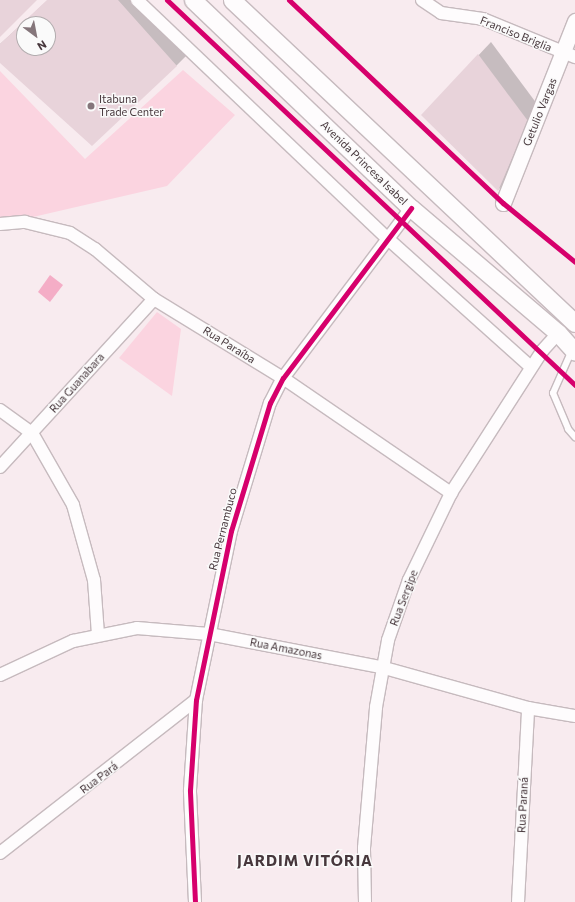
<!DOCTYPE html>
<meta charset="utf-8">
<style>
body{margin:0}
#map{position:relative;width:575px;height:902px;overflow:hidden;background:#f8ebef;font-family:Commissioner,sans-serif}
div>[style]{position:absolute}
.green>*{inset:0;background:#fbd4e0}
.water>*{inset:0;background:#f4adc6}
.shadow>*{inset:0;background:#0003}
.building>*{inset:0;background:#e8d3da}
.roads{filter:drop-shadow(1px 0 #c6babe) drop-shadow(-1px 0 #c6babe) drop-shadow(0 1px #c6babe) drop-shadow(0 -1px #c6babe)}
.service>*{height:6px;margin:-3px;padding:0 3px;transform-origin:3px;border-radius:3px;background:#fefcfd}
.minor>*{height:12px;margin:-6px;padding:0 6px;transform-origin:6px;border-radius:6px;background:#fefcfd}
.tertiary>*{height:15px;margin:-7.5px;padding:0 7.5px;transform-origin:7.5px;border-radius:7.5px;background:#fefcfd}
.secondary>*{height:17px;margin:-8.5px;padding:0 8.5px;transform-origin:8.5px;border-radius:8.5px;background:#fefcfd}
.cycleway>*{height:5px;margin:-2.5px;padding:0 2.5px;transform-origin:2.5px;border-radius:2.5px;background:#d6006c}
.dots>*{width:11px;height:11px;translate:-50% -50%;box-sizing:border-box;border:2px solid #fafafa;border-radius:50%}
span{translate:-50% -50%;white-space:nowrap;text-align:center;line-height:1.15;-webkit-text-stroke:3px #fafafa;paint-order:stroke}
.street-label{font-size:11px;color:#47373c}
.poi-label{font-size:11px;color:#47373c}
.left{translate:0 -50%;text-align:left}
.district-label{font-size:15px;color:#47373c;font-weight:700;letter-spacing:1px}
.north{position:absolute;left:16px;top:16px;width:40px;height:40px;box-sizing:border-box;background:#fafafa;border:1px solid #b2acae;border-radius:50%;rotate:148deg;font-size:11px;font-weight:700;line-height:16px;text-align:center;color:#47373c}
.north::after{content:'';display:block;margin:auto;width:14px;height:18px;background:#85767b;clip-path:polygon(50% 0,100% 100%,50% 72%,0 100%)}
</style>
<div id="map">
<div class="green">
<i style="clip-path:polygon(183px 70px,235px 115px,167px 186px,33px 217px,0 220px,0 71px,85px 159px)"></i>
<i style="clip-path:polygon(157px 312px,181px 329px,172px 396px,119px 358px)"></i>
</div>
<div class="water">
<i style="clip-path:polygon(50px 275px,63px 285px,50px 302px,38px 292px)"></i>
</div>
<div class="shadow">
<i style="clip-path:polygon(evenodd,48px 0,140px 0,188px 54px,176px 66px,0 62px,0 44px,48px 0,24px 24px,48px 24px,48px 48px,24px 48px,24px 24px)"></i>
<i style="clip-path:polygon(491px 42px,540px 108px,510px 178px,498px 190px,422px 115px)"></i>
</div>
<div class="building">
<i style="clip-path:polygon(0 0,37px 0,0 37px)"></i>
<i style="clip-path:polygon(evenodd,47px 0,118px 0,177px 66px,92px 146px,0 63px,0 44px,47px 0,24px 24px,48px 24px,48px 48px,24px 48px,24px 24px)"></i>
<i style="clip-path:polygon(478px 54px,528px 121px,498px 191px,421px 115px)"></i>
</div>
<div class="roads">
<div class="service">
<i style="left:572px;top:350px;width:47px;rotate:113.8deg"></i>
<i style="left:553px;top:393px;width:39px;rotate:67deg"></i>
<i style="left:568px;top:429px;width:11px;rotate:49deg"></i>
</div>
<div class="minor">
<i style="left:137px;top:0;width:345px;rotate:43.6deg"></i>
<i style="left:387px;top:238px;width:193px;rotate:41.9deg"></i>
<i style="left:422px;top:0;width:23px;rotate:34deg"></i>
<i style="left:441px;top:13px;width:42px;rotate:8.1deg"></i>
<i style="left:483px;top:19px;width:100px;rotate:22.4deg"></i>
<i style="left:0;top:224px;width:25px;rotate:-5deg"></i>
<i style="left:25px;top:222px;width:46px;rotate:13.7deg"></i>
<i style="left:70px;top:233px;width:30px;rotate:33deg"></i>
<i style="left:95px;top:249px;width:77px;rotate:40.3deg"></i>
<i style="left:154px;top:299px;width:151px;rotate:31.5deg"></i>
<i style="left:283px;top:378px;width:204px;rotate:34.4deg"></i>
<i style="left:0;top:410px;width:39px;rotate:36deg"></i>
<i style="left:32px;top:433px;width:83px;rotate:60.3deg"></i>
<i style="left:73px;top:505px;width:78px;rotate:74.4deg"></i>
<i style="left:94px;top:580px;width:55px;rotate:85.8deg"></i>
<i style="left:0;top:467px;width:228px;rotate:-47.5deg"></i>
<i style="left:0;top:675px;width:81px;rotate:-25deg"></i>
<i style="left:73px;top:641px;width:65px;rotate:-11.5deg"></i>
<i style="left:137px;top:628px;width:72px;rotate:4.8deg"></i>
<i style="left:209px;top:634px;width:175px;rotate:10.9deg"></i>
<i style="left:381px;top:667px;width:153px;rotate:15.6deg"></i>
<i style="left:528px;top:708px;width:48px;rotate:9.7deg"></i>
<i style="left:0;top:853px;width:249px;rotate:-38deg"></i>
<i style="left:195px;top:902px;width:112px;rotate:-92.6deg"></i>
<i style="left:190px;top:790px;width:90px;rotate:-86.2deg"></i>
<i style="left:196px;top:700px;width:173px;rotate:-78.3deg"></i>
<i style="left:231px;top:531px;width:134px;rotate:-73.1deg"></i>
<i style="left:270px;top:403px;width:28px;rotate:-63deg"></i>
<i style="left:283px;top:378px;width:213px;rotate:-53deg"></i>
<i style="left:365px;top:902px;width:54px;rotate:-91.1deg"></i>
<i style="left:364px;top:848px;width:142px;rotate:-85.1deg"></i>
<i style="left:376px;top:707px;width:68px;rotate:-79.8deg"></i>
<i style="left:388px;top:640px;width:64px;rotate:-70.7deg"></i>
<i style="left:409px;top:580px;width:97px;rotate:-64.2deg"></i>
<i style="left:451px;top:493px;width:169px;rotate:-57.3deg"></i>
<i style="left:542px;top:351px;width:24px;rotate:-48deg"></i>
<i style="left:518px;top:902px;width:194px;rotate:-87deg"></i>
</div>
<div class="tertiary">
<i style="left:503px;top:203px;width:196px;rotate:-68.4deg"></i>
</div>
<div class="secondary">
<i style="left:193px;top:0;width:301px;rotate:43.7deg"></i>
<i style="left:411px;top:208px;width:193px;rotate:40.4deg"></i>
<i style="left:558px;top:333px;width:25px;rotate:48deg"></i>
<i style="left:232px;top:0;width:471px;rotate:43.3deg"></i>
</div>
</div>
<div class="cycleway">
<i style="left:167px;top:0;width:561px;rotate:43.34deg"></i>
<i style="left:289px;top:0;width:295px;rotate:43.5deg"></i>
<i style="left:503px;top:203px;width:93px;rotate:39.3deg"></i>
<i style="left:195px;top:902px;width:112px;rotate:-92.6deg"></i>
<i style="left:190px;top:790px;width:90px;rotate:-86.2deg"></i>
<i style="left:196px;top:700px;width:173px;rotate:-78.3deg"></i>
<i style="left:231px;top:531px;width:134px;rotate:-73.1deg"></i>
<i style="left:270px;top:403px;width:28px;rotate:-63deg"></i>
<i style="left:283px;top:378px;width:213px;rotate:-53deg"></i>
</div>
<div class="dots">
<i style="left:91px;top:106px;background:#85767b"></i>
</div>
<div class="street-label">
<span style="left:516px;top:34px;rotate:22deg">Franciso Briglia</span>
<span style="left:540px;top:112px;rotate:-68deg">Getulio Vargas</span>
<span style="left:364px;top:163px;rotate:44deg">Avenida Princesa Isabel</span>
<span style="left:229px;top:345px;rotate:32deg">Rua Paraíba</span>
<span style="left:77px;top:383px;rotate:-48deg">Rua Guanabara</span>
<span style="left:223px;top:529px;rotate:-76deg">Rua Pernambuco</span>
<span style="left:404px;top:598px;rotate:-69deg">Rua Sergipe</span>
<span style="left:286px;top:649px;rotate:11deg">Rua Amazonas</span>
<span style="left:99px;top:778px;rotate:-37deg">Rua Pará</span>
<span style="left:523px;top:805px;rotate:-87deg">Rua Paraná</span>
</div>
<div class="poi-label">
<span class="left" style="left:99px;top:106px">Itabuna<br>Trade Center</span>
</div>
<div class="district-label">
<span style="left:305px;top:861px">JARDIM VITÓRIA</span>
</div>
<div class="north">N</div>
</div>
